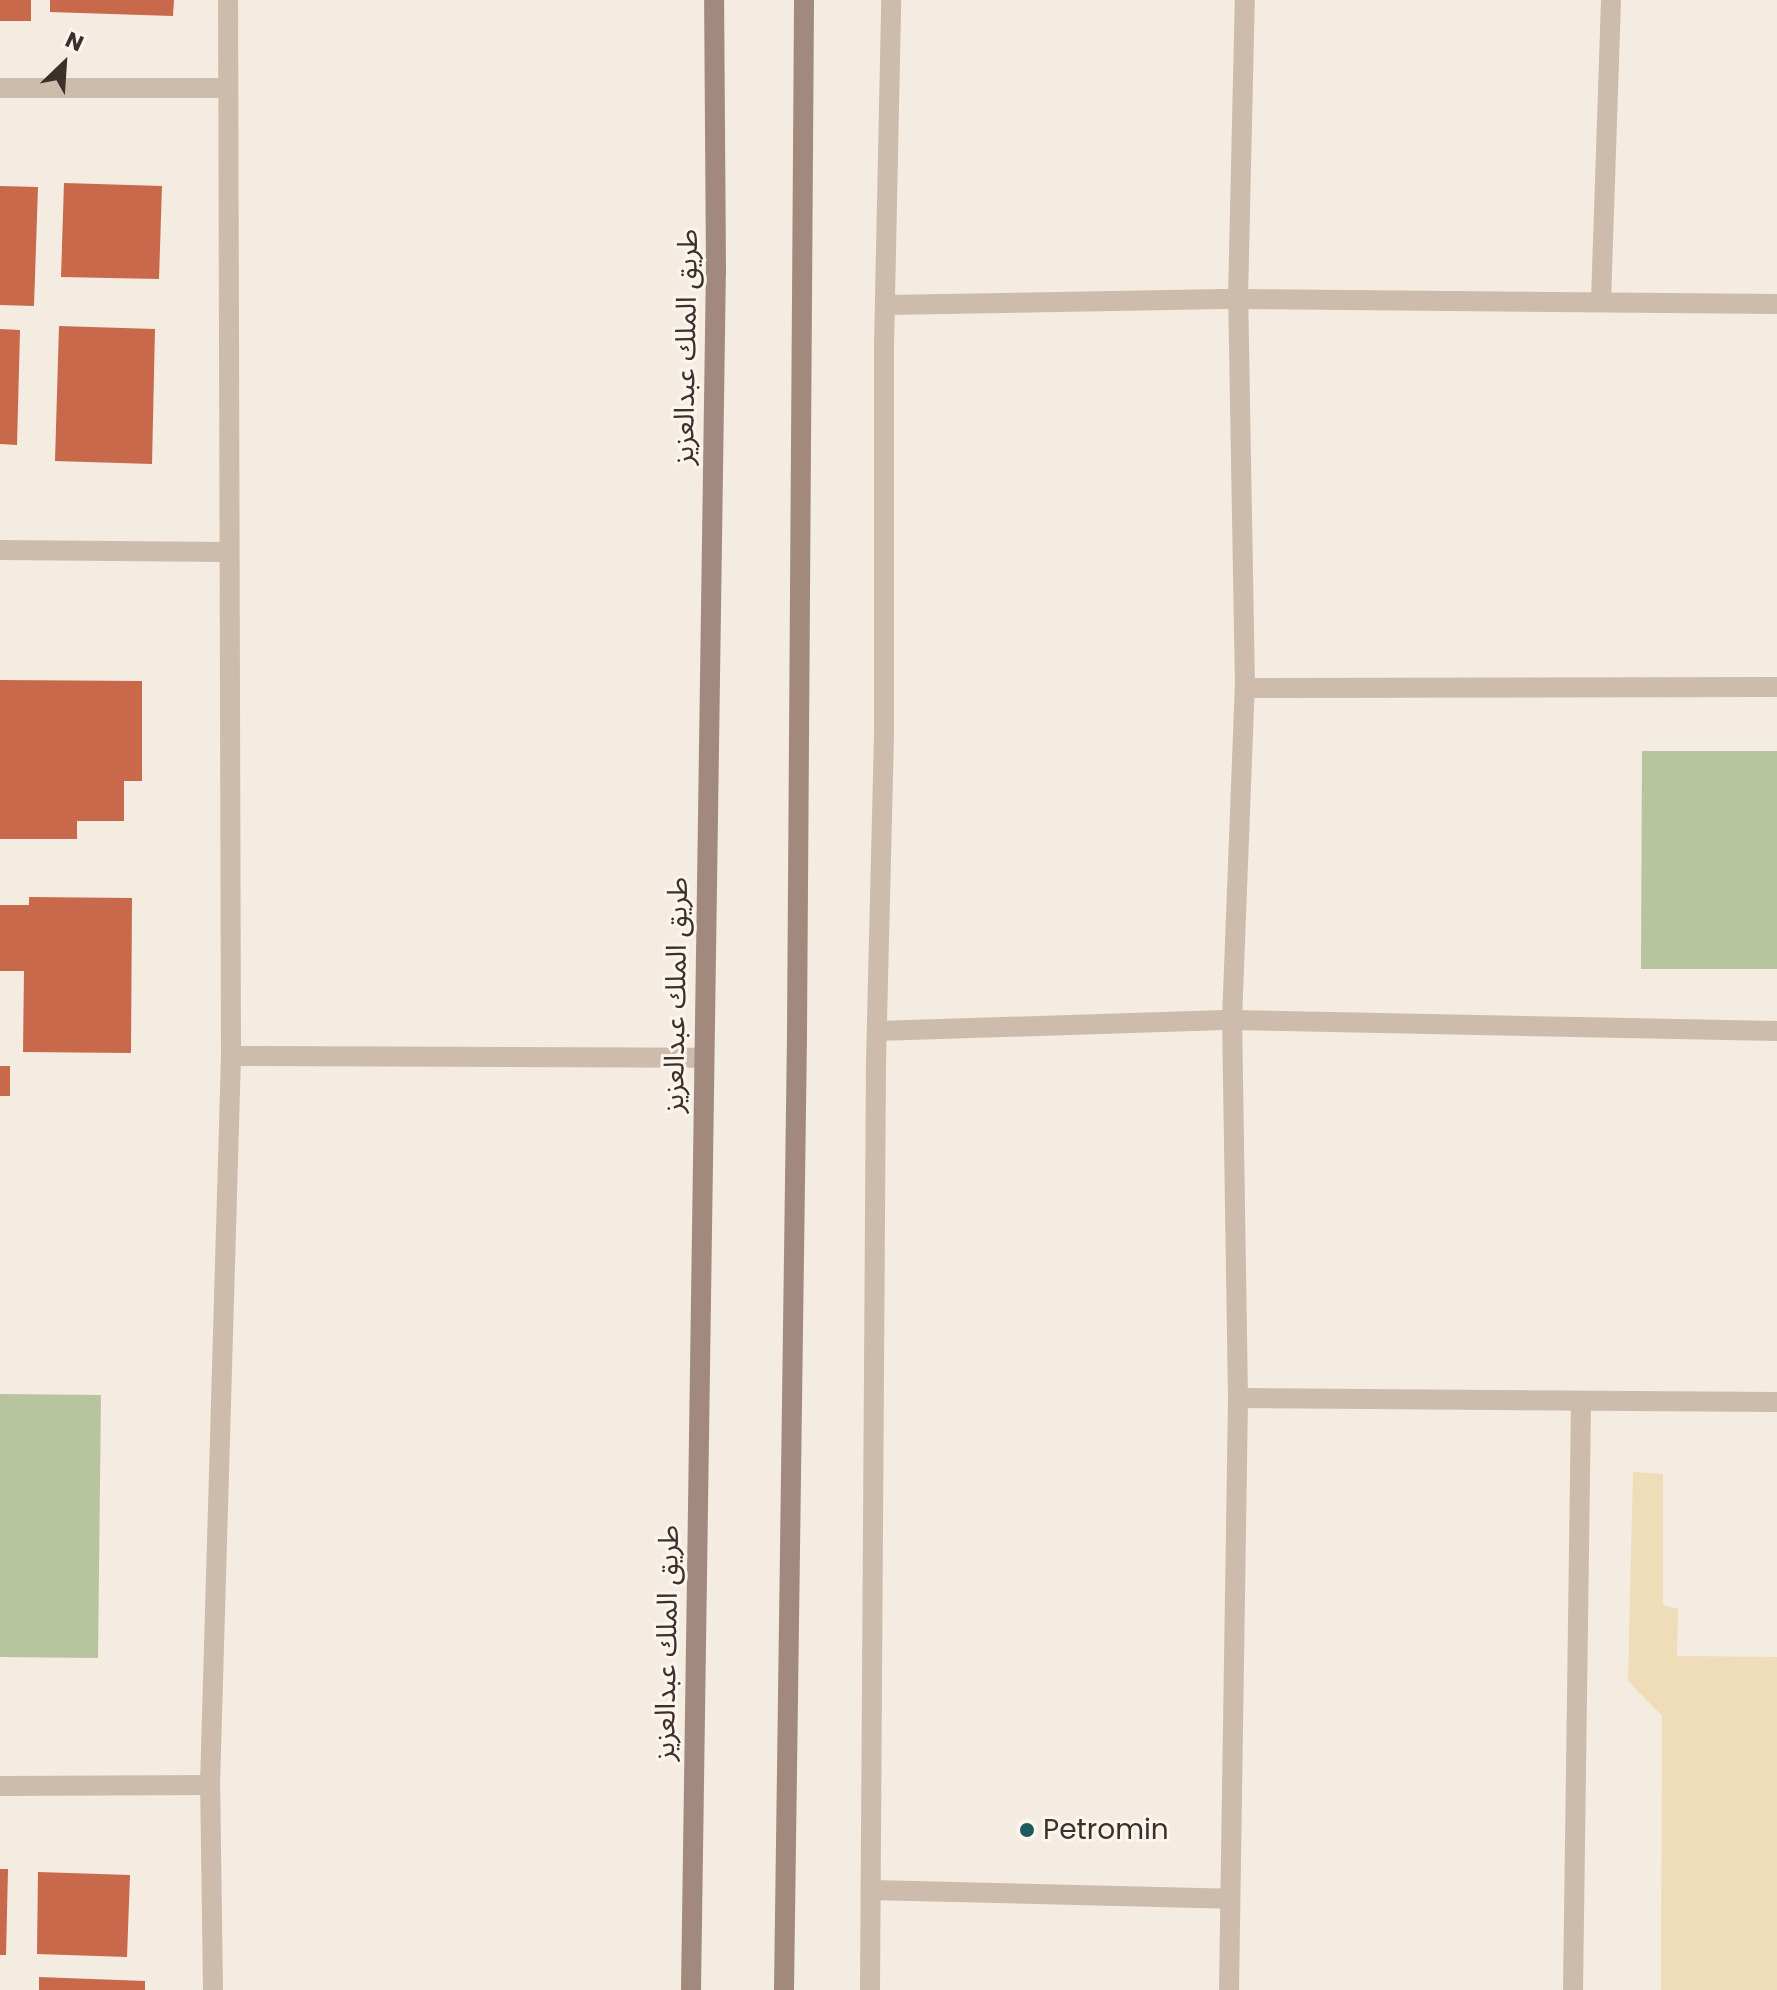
<!DOCTYPE html>
<meta charset="utf-8">
<style>
body{margin:0}
#map{position:relative;width:1777px;height:1990px;overflow:hidden;background:#f4ebe1;font-family:Poppins,"Noto Sans Arabic",sans-serif}
div>[style]{position:absolute}
.green>*{inset:0;background:#b8c4a0}
.sand>*{inset:0;background:#efdcb8}
.building>*{inset:0;background:#c8694b}
.street>*{height:20px;margin:-10px;padding:0 10px;transform-origin:10px;border-radius:10px;background:#cdbbac}
.secondary>*{height:20px;margin:-10px;padding:0 10px;transform-origin:10px;border-radius:10px;background:#a18a7d}
.dots>*{width:22px;height:22px;translate:-50% -50%;box-sizing:border-box;border:4px solid #fbf5ee;border-radius:50%}
span{translate:-50% -50%;white-space:nowrap;text-align:center;line-height:1.15;-webkit-text-stroke:6px #fbf5ee;paint-order:stroke}
.street-label{font-size:28px;color:#3b302b}
.poi-label{font-size:28px;color:#3b302b}
.left{translate:0 -50%;text-align:left}
.north{position:absolute;left:24px;top:24px;width:80px;height:80px;-webkit-text-stroke:6px #fbf5ee;paint-order:stroke;rotate:25deg;font-size:22px;font-weight:700;line-height:32px;text-align:center;color:#3b302b}
.north::after{content:'';display:block;margin:auto;width:28px;height:36px;background:#3b302b;clip-path:polygon(50% 0,100% 100%,50% 72%,0 100%)}
</style>
<div id="map">
<div class="green">
<i style="clip-path:polygon(1642px 751px,1777px 751px,1777px 969px,1641px 969px)"></i>
<i style="clip-path:polygon(0 1394px,101px 1395px,98px 1658px,0 1657px)"></i>
</div>
<div class="sand">
<i style="clip-path:polygon(1633px 1472px,1663px 1474px,1663px 1605px,1678px 1609px,1677px 1656px,1777px 1657px,1777px 1990px,1661px 1990px,1662px 1716px,1628px 1681px)"></i>
</div>
<div class="building">
<i style="clip-path:polygon(0 0,31px 0,31px 21px,0 21px)"></i>
<i style="clip-path:polygon(50px 0,174px 0,173px 16px,50px 12px)"></i>
<i style="clip-path:polygon(64px 183px,162px 186px,159px 279px,61px 277px)"></i>
<i style="clip-path:polygon(0 186px,38px 187px,34px 306px,0 305px)"></i>
<i style="clip-path:polygon(59px 326px,155px 329px,152px 464px,55px 461px)"></i>
<i style="clip-path:polygon(0 329px,20px 330px,17px 445px,0 444px)"></i>
<i style="clip-path:polygon(0 680px,142px 681px,142px 781px,124px 781px,124px 821px,77px 821px,77px 839px,0 839px)"></i>
<i style="clip-path:polygon(29px 897px,132px 898px,131px 1053px,23px 1052px,24px 971px,0 971px,0 905px,29px 905px)"></i>
<i style="clip-path:polygon(0 1066px,10px 1066px,10px 1096px,0 1096px)"></i>
<i style="clip-path:polygon(0 1869px,8px 1869px,6px 1955px,0 1955px)"></i>
<i style="clip-path:polygon(38px 1872px,130px 1875px,127px 1957px,37px 1954px)"></i>
<i style="clip-path:polygon(39px 1977px,145px 1981px,145px 1990px,39px 1990px)"></i>
</div>
<div class="street">
<i style="left:0;top:88px;width:226px"></i>
<i style="left:1601px;top:302px;width:302px;rotate:-88.1deg"></i>
<i style="left:885px;top:305px;width:353px;rotate:-1deg"></i>
<i style="left:1238px;top:299px;width:539px;rotate:0.53deg"></i>
<i style="left:0;top:550px;width:227px;rotate:0.5deg"></i>
<i style="left:1245px;top:688px;width:532px;rotate:-0.11deg"></i>
<i style="left:877px;top:1031px;width:355px;rotate:-1.8deg"></i>
<i style="left:1232px;top:1020px;width:545px;rotate:1.16deg"></i>
<i style="left:231px;top:1056px;width:472px;rotate:0.2deg"></i>
<i style="left:1238px;top:1398px;width:539px;rotate:0.43deg"></i>
<i style="left:0;top:1786px;width:210px;rotate:-0.3deg"></i>
<i style="left:871px;top:1890px;width:359px;rotate:1.4deg"></i>
<i style="left:213px;top:1990px;width:205px;rotate:-90.8deg"></i>
<i style="left:210px;top:1785px;width:729px;rotate:-88.35deg"></i>
<i style="left:231px;top:1056px;width:1056px;rotate:-90.16deg"></i>
<i style="left:870px;top:1990px;width:928px;rotate:-89.63deg"></i>
<i style="left:876px;top:1062px;width:329px;rotate:-88.6deg"></i>
<i style="left:884px;top:733px;width:387px;rotate:-90deg"></i>
<i style="left:884px;top:346px;width:346px;rotate:-88.8deg"></i>
<i style="left:1229px;top:1990px;width:592px;rotate:-89.13deg"></i>
<i style="left:1238px;top:1398px;width:378px;rotate:-90.9deg"></i>
<i style="left:1232px;top:1020px;width:332px;rotate:-87.8deg"></i>
<i style="left:1245px;top:688px;width:389px;rotate:-91deg"></i>
<i style="left:1238px;top:299px;width:299px;rotate:-88.7deg"></i>
<i style="left:1573px;top:1990px;width:589px;rotate:-89.22deg"></i>
</div>
<div class="secondary">
<i style="left:691px;top:1990px;width:1718px;rotate:-89.17deg"></i>
<i style="left:716px;top:272px;width:272px;rotate:-90.4deg"></i>
<i style="left:784px;top:1990px;width:957px;rotate:-89.22deg"></i>
<i style="left:797px;top:1033px;width:1033px;rotate:-89.61deg"></i>
</div>
<div class="dots">
<i style="left:1027px;top:1830px;background:#1f5a5e"></i>
</div>
<div class="street-label">
<span style="left:686px;top:347px;rotate:-89deg">طريق الملك عبدالعزيز</span>
<span style="left:676px;top:995px;rotate:-89deg">طريق الملك عبدالعزيز</span>
<span style="left:667px;top:1643px;rotate:-89deg">طريق الملك عبدالعزيز</span>
</div>
<div class="poi-label">
<span class="left" style="left:1043px;top:1830px">Petromin</span>
</div>
<div class="north">N</div>
</div>
